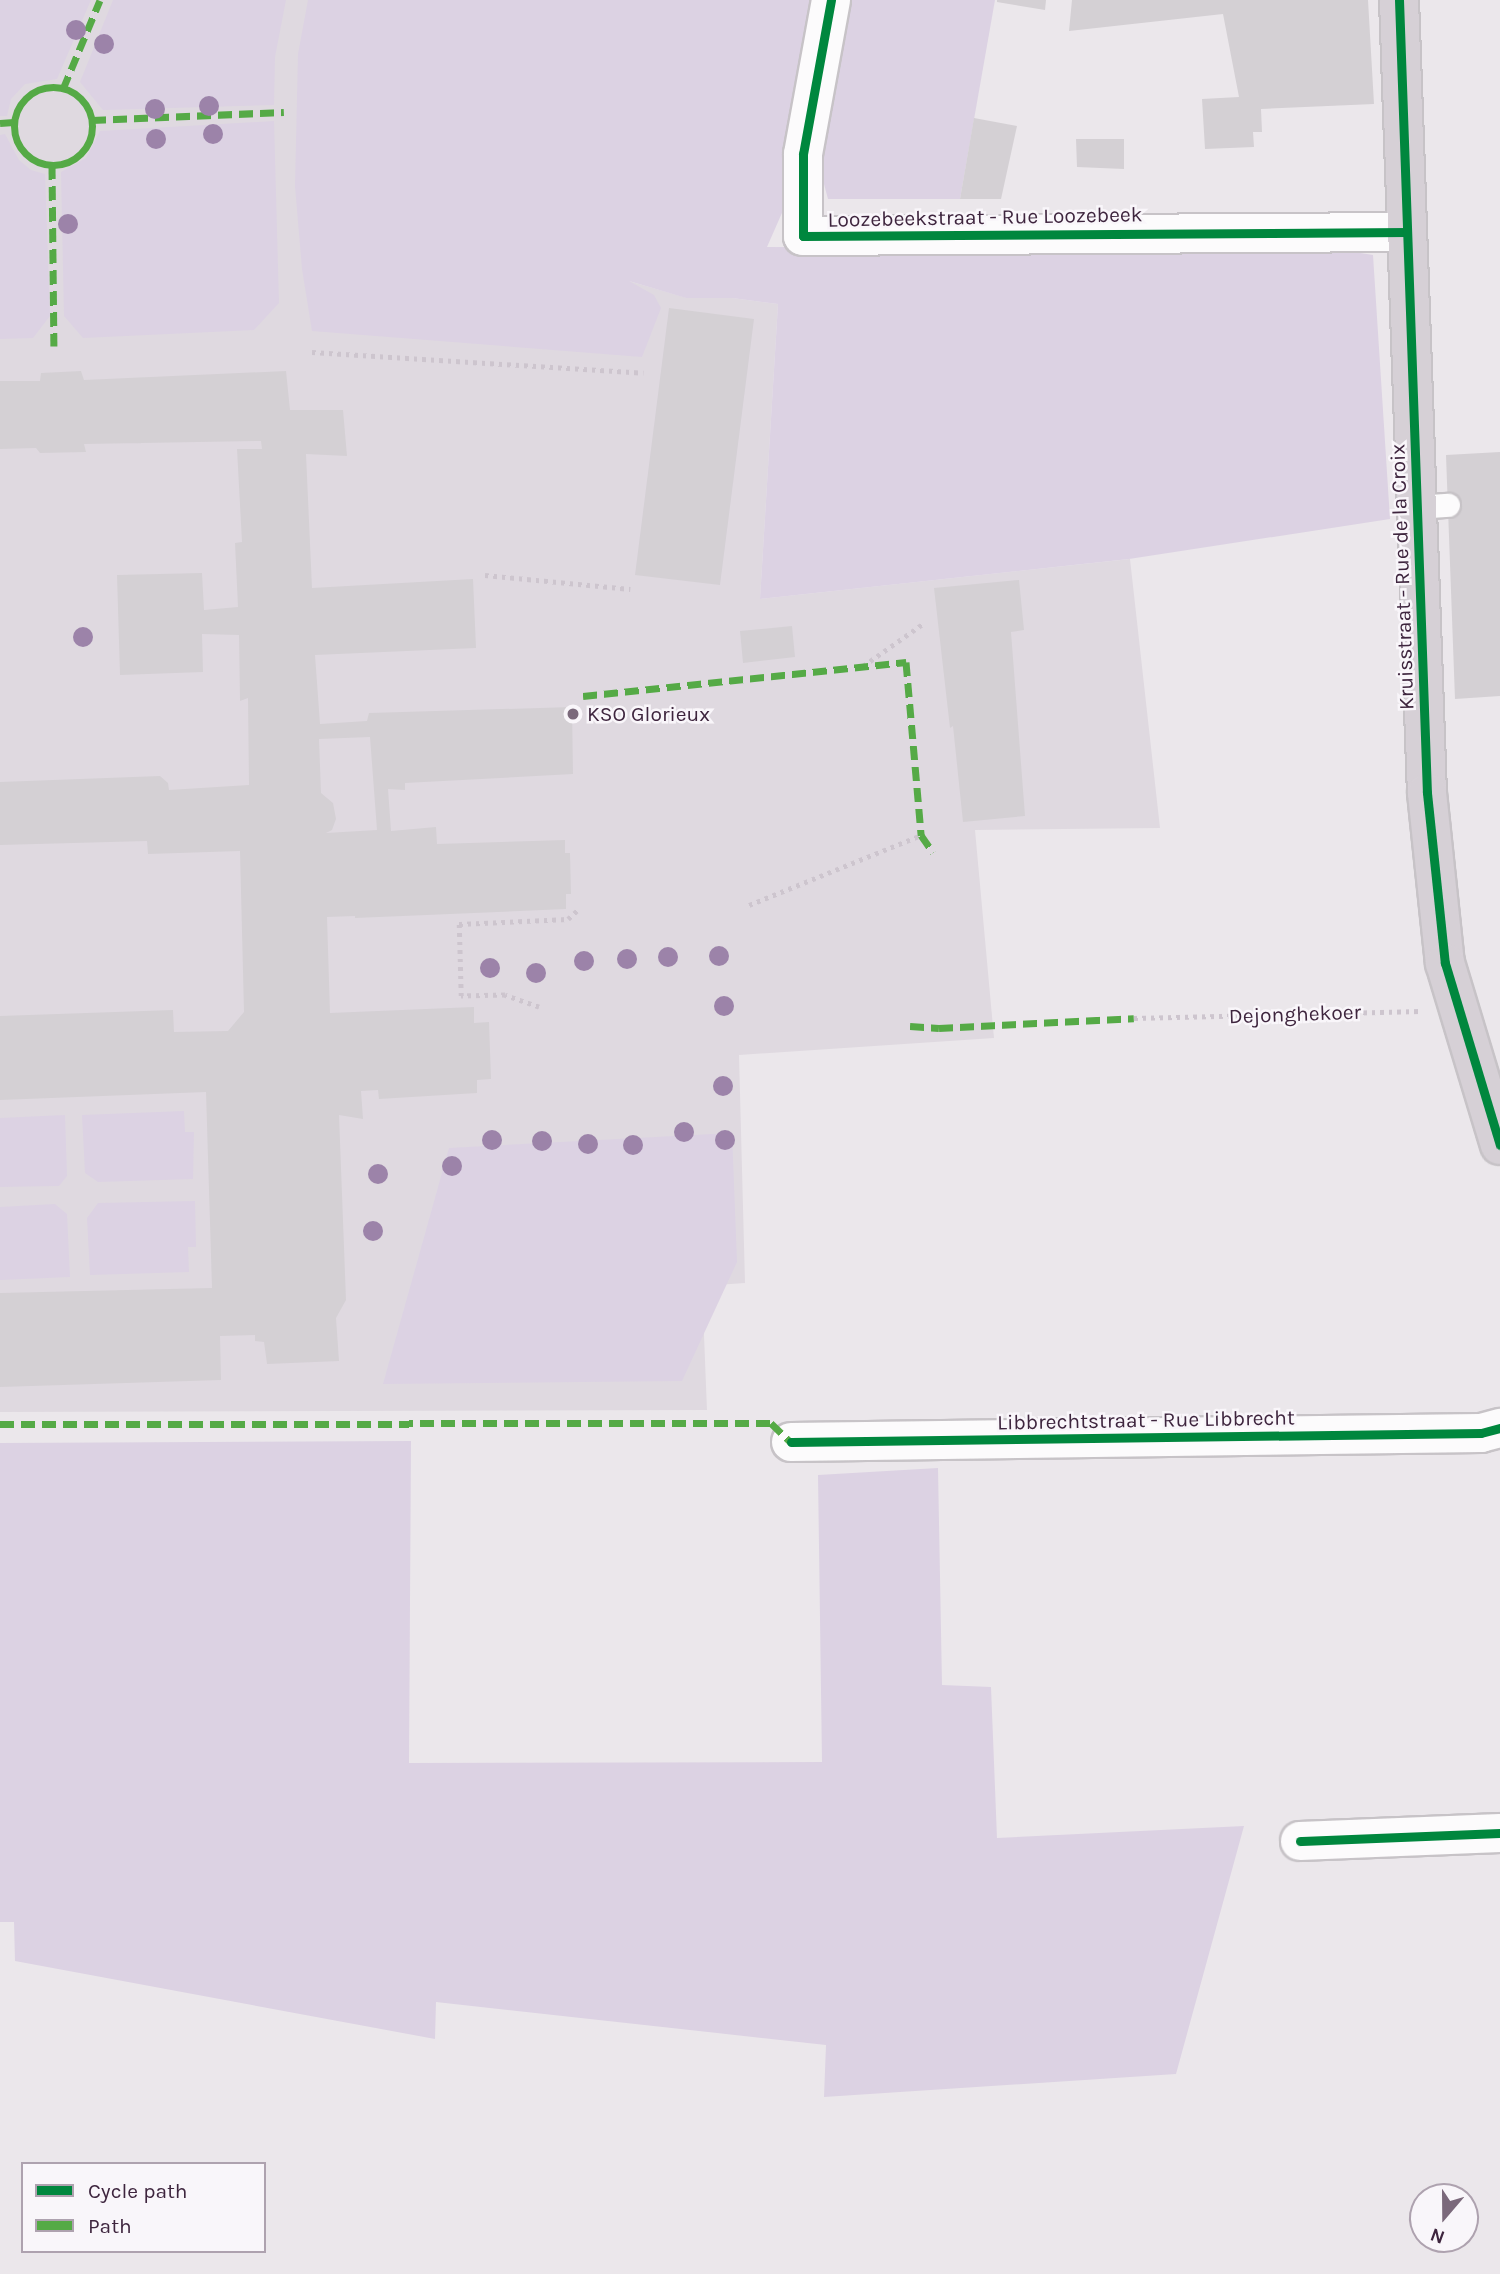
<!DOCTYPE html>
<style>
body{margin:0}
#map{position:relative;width:1500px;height:2274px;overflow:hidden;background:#ebe7eb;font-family:Karla,sans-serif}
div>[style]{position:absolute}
.built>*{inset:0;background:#dfd9e0}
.green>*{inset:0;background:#dcd2e3}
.building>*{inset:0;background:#d4d0d4}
.path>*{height:4.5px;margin-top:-2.25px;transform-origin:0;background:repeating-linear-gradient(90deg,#cdc5ce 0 3.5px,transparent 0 8.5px)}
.roads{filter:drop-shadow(2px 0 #c7c3c7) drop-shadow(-2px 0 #c7c3c7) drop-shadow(0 2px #c7c3c7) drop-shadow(0 -2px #c7c3c7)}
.service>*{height:23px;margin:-11.5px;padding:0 11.5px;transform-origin:11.5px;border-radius:11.5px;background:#fcfbfc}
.minor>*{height:38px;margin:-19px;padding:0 19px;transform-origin:19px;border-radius:19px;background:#fcfbfc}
.primary>*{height:38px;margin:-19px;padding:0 19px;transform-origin:19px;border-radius:19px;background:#d6d0d6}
.quiet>*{height:7px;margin-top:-3.5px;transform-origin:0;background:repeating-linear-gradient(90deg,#55aa46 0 14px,transparent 0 21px)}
.quiet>.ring{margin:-3.5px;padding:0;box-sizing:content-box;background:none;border:7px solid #55aa46;border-radius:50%}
.cycleway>*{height:9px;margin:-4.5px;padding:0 4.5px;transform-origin:4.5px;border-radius:4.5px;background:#00873e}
.trees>*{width:20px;height:20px;margin:-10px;border-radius:50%;background:#9c83a9}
.dots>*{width:19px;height:19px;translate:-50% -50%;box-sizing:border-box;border:4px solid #f9f6fa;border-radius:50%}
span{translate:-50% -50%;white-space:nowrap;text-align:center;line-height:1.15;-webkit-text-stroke:5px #f9f6fa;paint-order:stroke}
.street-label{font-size:21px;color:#3e253e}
.poi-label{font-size:21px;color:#3e253e}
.left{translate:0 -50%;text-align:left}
.legend{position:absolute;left:21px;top:2162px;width:245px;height:91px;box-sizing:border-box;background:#f9f6fa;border:2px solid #aea2af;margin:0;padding:9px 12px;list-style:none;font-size:21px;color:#3e253e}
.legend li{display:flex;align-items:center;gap:14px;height:35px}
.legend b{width:35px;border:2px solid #aea2af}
.north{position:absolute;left:1409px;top:2183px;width:70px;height:70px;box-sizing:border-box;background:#f9f6fa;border:2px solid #aea2af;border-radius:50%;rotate:200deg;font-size:19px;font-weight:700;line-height:28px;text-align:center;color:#3e253e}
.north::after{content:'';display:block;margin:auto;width:24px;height:32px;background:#7b697b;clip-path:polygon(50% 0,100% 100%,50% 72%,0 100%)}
</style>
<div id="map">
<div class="built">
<i style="clip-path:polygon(0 0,580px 0,622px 279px,687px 298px,732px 298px,778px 304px,760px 599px,1130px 559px,1160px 828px,975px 830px,994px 1038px,739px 1055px,745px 1283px,702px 1286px,707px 1410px,0 1412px)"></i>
</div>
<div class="green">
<i style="clip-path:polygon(0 0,91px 0,57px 79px,25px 84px,11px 99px,7px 116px,0 116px)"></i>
<i style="clip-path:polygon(113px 0,286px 0,275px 57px,274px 105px,103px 110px,80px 82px)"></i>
<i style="clip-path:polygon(308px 0,820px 0,785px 206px,767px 247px,1335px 249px,1373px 255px,1390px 519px,1129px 559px,760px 599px,778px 304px,732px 298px,686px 298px,629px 281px,654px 295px,661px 308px,642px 357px,312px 331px,302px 269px,295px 186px,298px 54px)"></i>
<i style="clip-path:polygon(846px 0,995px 0,960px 199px,828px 199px,817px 158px)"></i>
<i style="clip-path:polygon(274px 121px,279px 303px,254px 330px,83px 338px,64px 316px,61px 172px,86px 158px,100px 131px)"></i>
<i style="clip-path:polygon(5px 134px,19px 160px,31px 170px,45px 174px,50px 316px,33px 338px,0 339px,0 135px)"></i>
<i style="clip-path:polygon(184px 1111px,185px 1132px,194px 1132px,193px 1179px,98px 1182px,85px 1173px,82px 1115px)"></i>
<i style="clip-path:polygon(65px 1115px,67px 1176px,59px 1186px,0 1187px,0 1118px)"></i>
<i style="clip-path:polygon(732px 1133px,737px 1262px,682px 1381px,383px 1384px,449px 1148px)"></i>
<i style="clip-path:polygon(195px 1201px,196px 1247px,188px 1247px,189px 1272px,90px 1275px,87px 1218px,98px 1203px)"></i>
<i style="clip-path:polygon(55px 1204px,67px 1214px,70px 1277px,0 1280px,0 1207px)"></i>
<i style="clip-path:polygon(411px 1441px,409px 1763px,822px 1762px,818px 1475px,938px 1468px,942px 1685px,991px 1687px,997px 1838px,1244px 1826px,1176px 2074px,824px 2097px,826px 2045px,436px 2002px,435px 2039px,15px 1961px,14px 1922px,0 1922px,0 1443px)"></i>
</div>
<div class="building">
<i style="clip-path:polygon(997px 0,1046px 0,1045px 10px,997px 2px)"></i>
<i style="clip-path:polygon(1072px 0,1368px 0,1374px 104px,1261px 109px,1262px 132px,1253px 132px,1254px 147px,1205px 149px,1202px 99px,1239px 97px,1223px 14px,1069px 31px)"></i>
<i style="clip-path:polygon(974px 118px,1017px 126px,1001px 199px,960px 199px)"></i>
<i style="clip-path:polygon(1076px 139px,1124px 139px,1124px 169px,1077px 167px)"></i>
<i style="clip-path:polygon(669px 308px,754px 319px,720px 585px,635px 575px)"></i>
<i style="clip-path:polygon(evenodd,81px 371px,84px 380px,286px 371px,290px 410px,343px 410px,347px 456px,306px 454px,312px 588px,473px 579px,476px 648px,315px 655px,320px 724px,367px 721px,369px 713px,572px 707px,573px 774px,405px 783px,405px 790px,388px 789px,391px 831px,436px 827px,437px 844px,565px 840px,565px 853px,570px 853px,571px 894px,566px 894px,566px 909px,355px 918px,355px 916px,327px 917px,330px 1013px,474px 1007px,474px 1023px,489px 1022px,491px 1079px,477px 1080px,477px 1093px,379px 1099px,378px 1090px,361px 1091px,363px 1119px,339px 1115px,346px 1300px,336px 1318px,339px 1361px,267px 1364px,264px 1342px,255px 1341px,255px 1335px,220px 1336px,221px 1380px,0 1387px,0 1293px,212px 1288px,206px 1092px,0 1100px,0 1016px,173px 1010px,174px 1032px,228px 1031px,244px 1012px,240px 851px,148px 854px,147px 841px,0 845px,0 782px,160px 776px,168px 783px,169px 790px,249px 785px,248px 698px,240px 701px,239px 635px,202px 634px,203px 672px,120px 675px,117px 575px,202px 573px,204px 610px,238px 607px,235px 543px,242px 542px,237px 449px,262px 449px,261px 441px,84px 444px,86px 452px,40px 453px,36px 448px,0 449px,0 381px,40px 381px,41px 373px,81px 371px,370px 737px,377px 830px,326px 833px,332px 830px,336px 819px,333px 803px,321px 793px,319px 739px,370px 737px)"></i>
<i style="clip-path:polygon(1500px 452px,1500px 696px,1455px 699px,1446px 455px)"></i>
<i style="clip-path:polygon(1019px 580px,1024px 630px,1011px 632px,1025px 816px,963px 822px,953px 726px,950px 728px,934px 588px)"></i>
<i style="clip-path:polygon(792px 626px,795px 657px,743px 663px,740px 631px)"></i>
</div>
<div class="path">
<i style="left:312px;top:352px;width:332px;rotate:3.6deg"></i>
<i style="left:485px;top:575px;width:146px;rotate:5.5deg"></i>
<i style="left:863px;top:666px;width:75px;rotate:-35.2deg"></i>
<i style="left:749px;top:905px;width:186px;rotate:-22.1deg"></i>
<i style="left:539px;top:1007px;width:36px;rotate:-161deg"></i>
<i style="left:505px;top:995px;width:44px;rotate:178.7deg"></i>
<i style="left:461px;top:996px;width:72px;rotate:-91.6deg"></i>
<i style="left:459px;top:924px;width:109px;rotate:-2.6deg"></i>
<i style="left:568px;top:919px;width:16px;rotate:-43deg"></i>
<i style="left:1134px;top:1018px;width:287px;rotate:-1.4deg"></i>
</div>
<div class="roads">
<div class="service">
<i style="left:1416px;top:507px;width:32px;rotate:-4deg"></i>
</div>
<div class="minor">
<i style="left:831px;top:0;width:157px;rotate:100.3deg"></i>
<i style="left:803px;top:154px;width:82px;rotate:90deg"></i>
<i style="left:803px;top:236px;width:604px;rotate:-0.38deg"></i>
<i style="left:791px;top:1442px;width:690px;rotate:-0.75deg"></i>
<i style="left:1481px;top:1433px;width:20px;rotate:-15deg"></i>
<i style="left:1300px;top:1841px;width:200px;rotate:-2.3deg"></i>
</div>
<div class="primary">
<i style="left:1399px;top:0;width:793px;rotate:87.98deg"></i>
<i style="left:1427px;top:793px;width:171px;rotate:84deg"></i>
<i style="left:1445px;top:963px;width:190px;rotate:73.2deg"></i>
</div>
</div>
<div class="quiet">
<i class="ring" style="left:14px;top:87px;width:71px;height:71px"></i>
<i style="left:63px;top:89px;width:96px;rotate:-67.4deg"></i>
<i style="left:92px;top:120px;width:192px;rotate:-2.4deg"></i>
<i style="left:0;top:123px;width:14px;rotate:-4deg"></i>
<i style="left:52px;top:165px;width:181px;rotate:89.4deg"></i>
<i style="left:583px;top:696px;width:325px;rotate:-6deg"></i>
<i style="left:906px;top:662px;width:174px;rotate:85deg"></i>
<i style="left:921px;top:835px;width:21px;rotate:55deg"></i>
<i style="left:910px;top:1026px;width:29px;rotate:4deg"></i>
<i style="left:939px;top:1028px;width:195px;rotate:-2.9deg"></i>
<i style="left:0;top:1424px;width:771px;rotate:-0.07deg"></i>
<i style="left:771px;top:1423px;width:28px;rotate:44deg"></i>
</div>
<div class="cycleway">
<i style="left:831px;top:0;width:157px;rotate:100.3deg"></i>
<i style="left:803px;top:154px;width:82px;rotate:90deg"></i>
<i style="left:803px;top:236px;width:604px;rotate:-0.38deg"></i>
<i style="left:1399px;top:0;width:793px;rotate:87.98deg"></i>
<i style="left:1427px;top:793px;width:171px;rotate:84deg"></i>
<i style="left:1445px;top:963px;width:190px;rotate:73.2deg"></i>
<i style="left:791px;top:1442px;width:690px;rotate:-0.75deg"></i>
<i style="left:1481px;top:1433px;width:20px;rotate:-15deg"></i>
<i style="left:1300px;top:1841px;width:200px;rotate:-2.3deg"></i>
</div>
<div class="trees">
<i style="left:76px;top:30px"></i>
<i style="left:104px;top:44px"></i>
<i style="left:209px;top:106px"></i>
<i style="left:155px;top:109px"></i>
<i style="left:213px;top:134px"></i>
<i style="left:156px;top:139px"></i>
<i style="left:68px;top:224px"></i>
<i style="left:83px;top:637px"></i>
<i style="left:719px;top:956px"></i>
<i style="left:668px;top:957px"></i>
<i style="left:627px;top:959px"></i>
<i style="left:584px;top:961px"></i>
<i style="left:490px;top:968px"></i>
<i style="left:536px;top:973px"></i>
<i style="left:724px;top:1006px"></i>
<i style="left:723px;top:1086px"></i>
<i style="left:684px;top:1132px"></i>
<i style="left:492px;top:1140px"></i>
<i style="left:725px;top:1140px"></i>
<i style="left:542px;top:1141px"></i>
<i style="left:588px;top:1144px"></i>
<i style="left:633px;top:1145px"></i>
<i style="left:452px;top:1166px"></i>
<i style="left:378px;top:1174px"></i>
<i style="left:373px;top:1231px"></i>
</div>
<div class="dots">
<i style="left:573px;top:714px;background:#7b697b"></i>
</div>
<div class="street-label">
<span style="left:985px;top:217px;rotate:-1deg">Loozebeekstraat - Rue Loozebeek</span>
<span style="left:1402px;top:577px;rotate:-92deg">Kruisstraat - Rue de la Croix</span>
<span style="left:1295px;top:1014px;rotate:-2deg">Dejonghekoer</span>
<span style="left:1146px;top:1420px;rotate:-1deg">Libbrechtstraat - Rue Libbrecht</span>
</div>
<div class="poi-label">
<span class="left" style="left:587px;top:714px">KSO Glorieux</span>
</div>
<ul class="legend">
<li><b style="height:9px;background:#00873e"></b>Cycle path</li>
<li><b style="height:9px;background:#55aa46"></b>Path</li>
</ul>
<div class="north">N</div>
</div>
